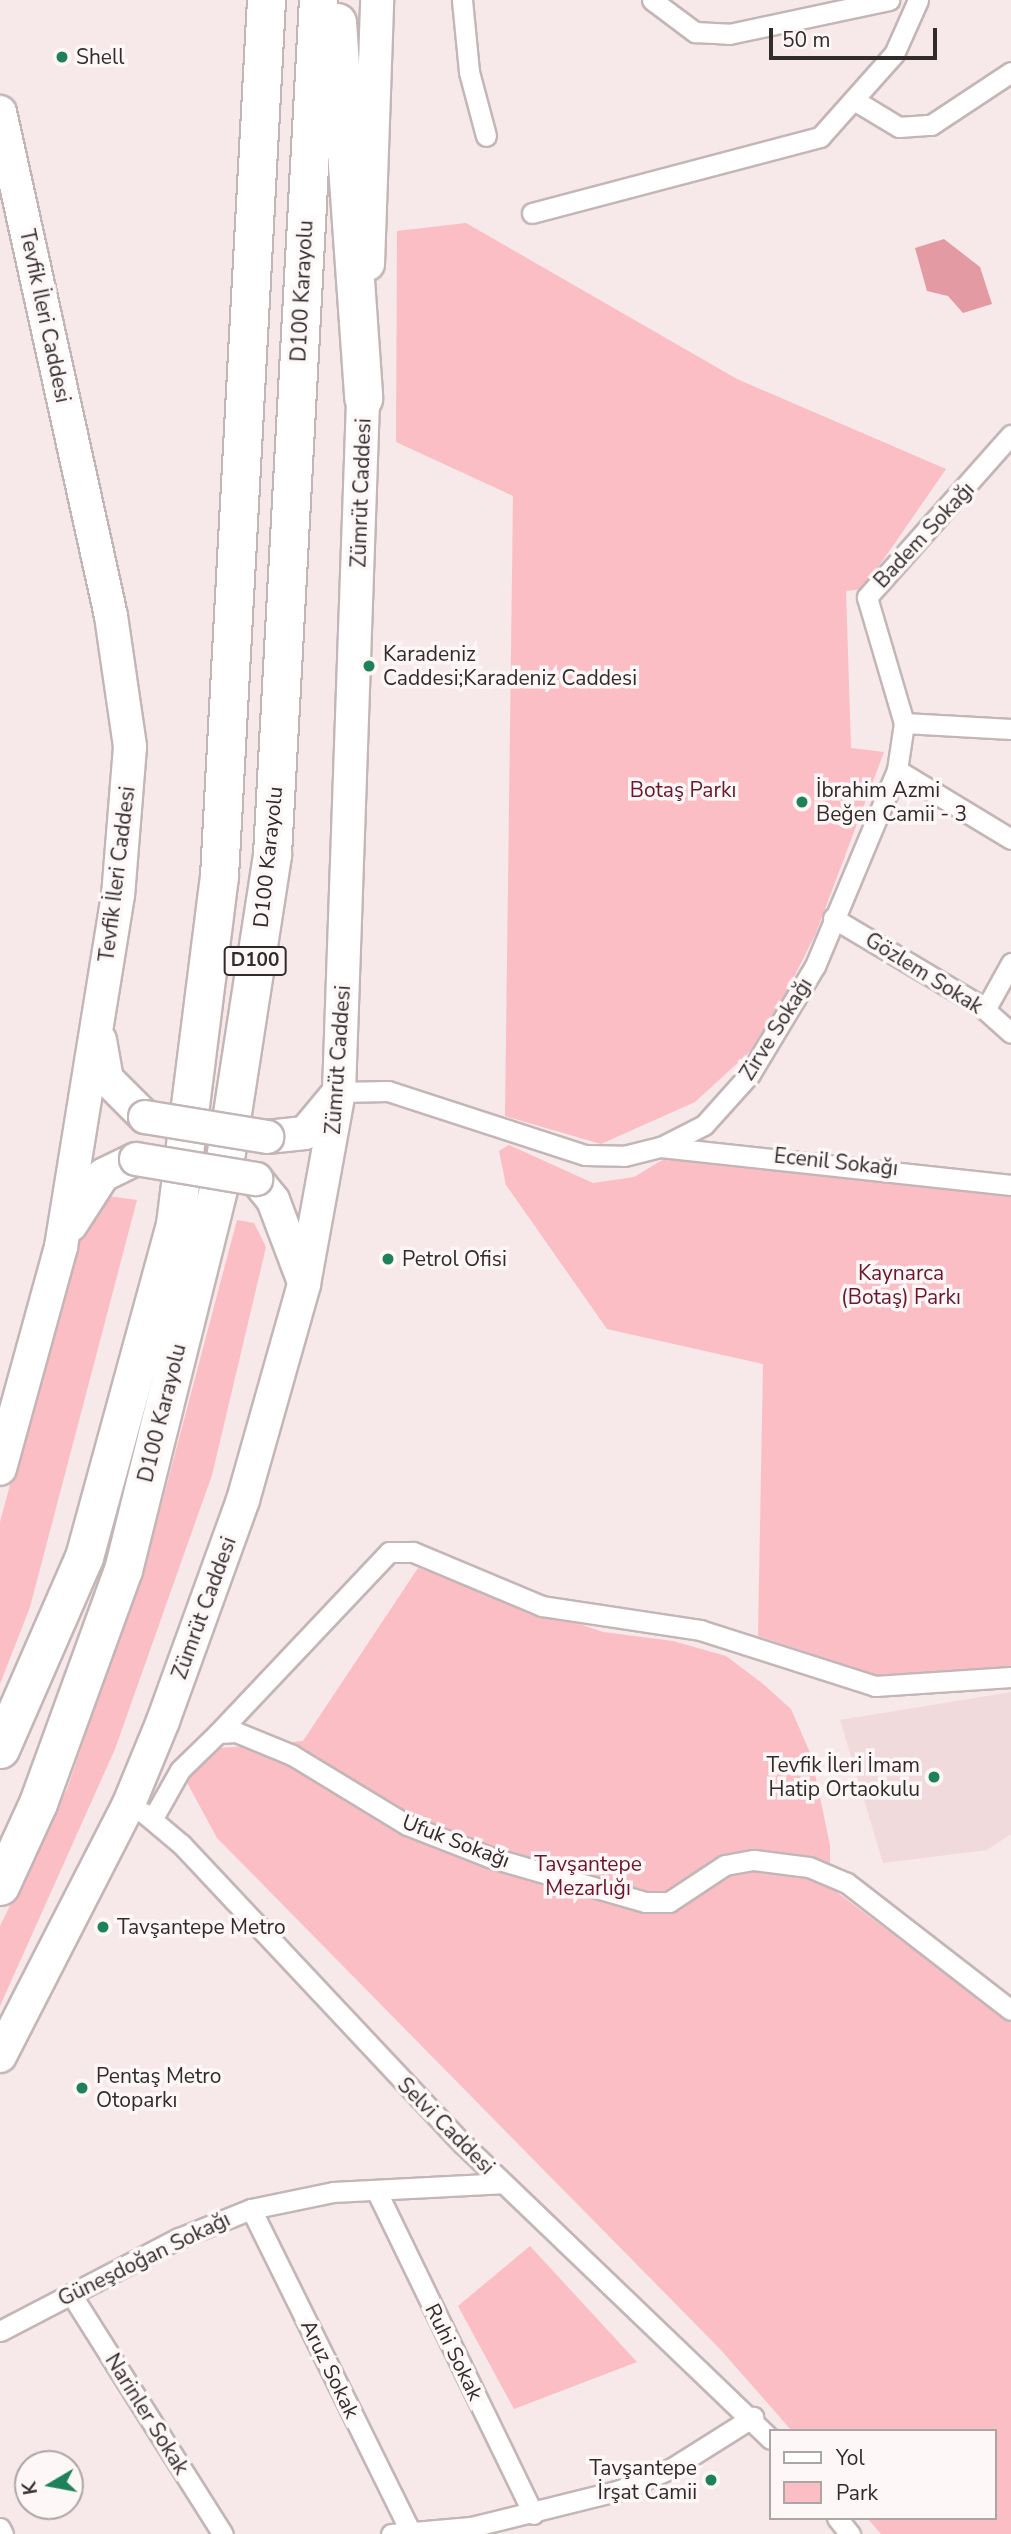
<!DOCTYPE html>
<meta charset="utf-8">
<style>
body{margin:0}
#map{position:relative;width:1011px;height:2534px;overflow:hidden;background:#f7e8e9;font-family:"Nunito Sans",sans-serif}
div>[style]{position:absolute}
.built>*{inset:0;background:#f1dadc}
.green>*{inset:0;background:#fbbec4}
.water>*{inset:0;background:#e49aa3}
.roads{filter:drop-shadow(2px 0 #c4b6b7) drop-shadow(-2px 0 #c4b6b7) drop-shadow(0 2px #c4b6b7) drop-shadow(0 -2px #c4b6b7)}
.street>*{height:19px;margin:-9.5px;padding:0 9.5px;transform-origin:9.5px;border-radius:9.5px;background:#fff}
.primary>*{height:32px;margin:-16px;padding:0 16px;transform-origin:16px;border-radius:16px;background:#fff}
.highway>*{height:37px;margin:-18.5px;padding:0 18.5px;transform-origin:18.5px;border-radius:18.5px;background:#fff}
.bridges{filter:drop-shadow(2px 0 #c4b6b7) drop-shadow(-2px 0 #c4b6b7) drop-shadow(0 2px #c4b6b7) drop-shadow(0 -2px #c4b6b7)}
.primary-bridge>*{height:32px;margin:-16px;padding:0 16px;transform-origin:16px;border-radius:16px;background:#fff}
.dots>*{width:19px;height:19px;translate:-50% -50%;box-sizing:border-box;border:4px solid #fdf7f8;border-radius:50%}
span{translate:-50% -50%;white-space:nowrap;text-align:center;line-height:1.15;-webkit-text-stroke:7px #fdf7f8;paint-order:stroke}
.shield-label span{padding:2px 5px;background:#fdf7f8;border:2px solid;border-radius:5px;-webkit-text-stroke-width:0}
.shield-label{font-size:19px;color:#312b2c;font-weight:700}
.poi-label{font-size:21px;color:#312b2c}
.left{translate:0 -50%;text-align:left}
.right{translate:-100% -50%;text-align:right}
.street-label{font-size:21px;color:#312b2c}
.park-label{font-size:21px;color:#6b162b}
.legend{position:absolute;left:769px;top:2429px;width:228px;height:91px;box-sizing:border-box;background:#fdf7f8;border:2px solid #aba5a6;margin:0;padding:9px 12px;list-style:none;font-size:21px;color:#312b2c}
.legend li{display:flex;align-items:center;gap:14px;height:35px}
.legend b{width:35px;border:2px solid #aba5a6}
.north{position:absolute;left:14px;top:2450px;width:70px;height:70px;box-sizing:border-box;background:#fdf7f8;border:2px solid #aba5a6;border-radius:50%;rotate:260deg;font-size:19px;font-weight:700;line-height:28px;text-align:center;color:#312b2c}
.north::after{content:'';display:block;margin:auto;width:24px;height:32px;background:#1f815a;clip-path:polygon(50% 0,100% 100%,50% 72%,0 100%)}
.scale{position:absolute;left:769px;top:28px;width:168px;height:32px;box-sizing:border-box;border:4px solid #312b2c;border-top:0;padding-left:9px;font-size:21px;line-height:24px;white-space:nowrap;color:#312b2c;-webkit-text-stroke:5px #fdf7f8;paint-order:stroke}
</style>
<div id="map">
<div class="built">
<i style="clip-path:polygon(1011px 1692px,1011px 1834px,987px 1850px,883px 1863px,840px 1720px)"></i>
</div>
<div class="green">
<i style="clip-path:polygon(466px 223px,737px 379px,946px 469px,863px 589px,846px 591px,851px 748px,884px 752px,816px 933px,774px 1017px,755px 1047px,695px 1102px,601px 1144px,505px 1116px,513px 496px,396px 442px,397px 231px)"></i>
<i style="clip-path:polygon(509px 1145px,593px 1183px,634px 1177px,669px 1156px,1011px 1195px,1011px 1667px,876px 1675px,758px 1636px,763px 1364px,607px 1329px,506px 1185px,499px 1151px)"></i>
<i style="clip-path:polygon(101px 1195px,137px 1200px,30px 1607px,0 1684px,0 1522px,79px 1229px)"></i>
<i style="clip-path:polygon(237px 1220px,254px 1223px,266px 1247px,212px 1475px,115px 1749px,0 2006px,0 1926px,67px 1789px,150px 1548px)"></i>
<i style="clip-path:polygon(418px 1568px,603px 1632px,673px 1641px,726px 1656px,762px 1683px,791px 1709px,811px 1755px,830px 1845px,830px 1887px,1011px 2023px,1011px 2534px,881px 2534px,867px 2518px,995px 2518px,995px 2431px,792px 2431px,720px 2349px,217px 1838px,184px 1777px,220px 1748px,303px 1741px)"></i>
<i style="clip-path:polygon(530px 2246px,637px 2362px,514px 2409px,458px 2306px)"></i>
</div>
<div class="water">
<i style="clip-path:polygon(944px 239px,980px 267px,992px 304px,963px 313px,948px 296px,927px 291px,915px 248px)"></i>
</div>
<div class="roads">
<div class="street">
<i style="left:462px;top:0;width:72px;rotate:84.4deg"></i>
<i style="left:469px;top:72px;width:66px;rotate:75.1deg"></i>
<i style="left:652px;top:0;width:54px;rotate:36.7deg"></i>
<i style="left:695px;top:32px;width:34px;rotate:3deg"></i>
<i style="left:729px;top:34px;width:164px;rotate:-12deg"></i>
<i style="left:854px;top:100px;width:52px;rotate:31deg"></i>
<i style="left:899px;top:127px;width:32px;rotate:-4deg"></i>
<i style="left:931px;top:125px;width:96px;rotate:-33.5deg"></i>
<i style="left:532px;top:213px;width:298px;rotate:-14.8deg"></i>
<i style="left:820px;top:137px;width:111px;rotate:-48.3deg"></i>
<i style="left:894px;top:54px;width:59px;rotate:-66deg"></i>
<i style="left:904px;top:723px;width:107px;rotate:3.2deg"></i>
<i style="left:897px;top:770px;width:133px;rotate:31.2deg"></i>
<i style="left:833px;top:918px;width:172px;rotate:30.7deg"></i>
<i style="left:981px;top:1006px;width:40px;rotate:42deg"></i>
<i style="left:985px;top:1010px;width:54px;rotate:-61deg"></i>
<i style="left:339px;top:1092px;width:49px;rotate:-1.2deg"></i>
<i style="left:388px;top:1091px;width:207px;rotate:18deg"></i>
<i style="left:585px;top:1155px;width:39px;rotate:1deg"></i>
<i style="left:624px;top:1156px;width:38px;rotate:-14deg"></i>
<i style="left:661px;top:1147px;width:48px;rotate:-27.1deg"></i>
<i style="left:704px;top:1125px;width:69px;rotate:-48deg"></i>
<i style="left:750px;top:1074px;width:126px;rotate:-59deg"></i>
<i style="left:815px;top:966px;width:212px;rotate:-67.3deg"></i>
<i style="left:897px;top:770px;width:48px;rotate:-81.5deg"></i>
<i style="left:904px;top:723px;width:131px;rotate:-106.4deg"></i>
<i style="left:867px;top:597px;width:217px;rotate:-48.4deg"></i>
<i style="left:661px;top:1147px;width:352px;rotate:6.2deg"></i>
<i style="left:218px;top:1733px;width:249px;rotate:-46.6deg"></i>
<i style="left:389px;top:1552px;width:24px"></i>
<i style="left:413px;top:1552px;width:140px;rotate:22.7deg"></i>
<i style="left:542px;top:1606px;width:160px;rotate:8.6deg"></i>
<i style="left:700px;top:1630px;width:184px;rotate:17.7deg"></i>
<i style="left:875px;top:1686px;width:136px;rotate:-3.8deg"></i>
<i style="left:144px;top:1813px;width:48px;rotate:40deg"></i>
<i style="left:181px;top:1844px;width:412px;rotate:46.8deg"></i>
<i style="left:463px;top:2144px;width:426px;rotate:43.8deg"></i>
<i style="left:153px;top:1818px;width:55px;rotate:-60.6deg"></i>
<i style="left:180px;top:1770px;width:53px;rotate:-44.2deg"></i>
<i style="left:218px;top:1733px;width:18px;rotate:-3deg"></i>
<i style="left:236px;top:1732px;width:61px;rotate:22.3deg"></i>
<i style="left:292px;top:1755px;width:135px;rotate:31.3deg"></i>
<i style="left:407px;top:1825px;width:88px;rotate:21.3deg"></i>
<i style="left:489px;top:1857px;width:162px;rotate:16.1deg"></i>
<i style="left:645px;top:1902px;width:24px"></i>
<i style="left:669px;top:1902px;width:67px;rotate:-33.5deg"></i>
<i style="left:725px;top:1865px;width:29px;rotate:-10deg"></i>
<i style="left:754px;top:1860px;width:55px;rotate:7.3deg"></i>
<i style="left:809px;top:1867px;width:41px;rotate:22.8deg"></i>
<i style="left:847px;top:1883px;width:207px;rotate:37.8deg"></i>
<i style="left:376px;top:2190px;width:360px;rotate:64.1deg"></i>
<i style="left:251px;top:2209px;width:357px;rotate:63.7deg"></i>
<i style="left:71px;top:2294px;width:284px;rotate:57.7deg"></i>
<i style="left:0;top:2331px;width:202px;rotate:-27.5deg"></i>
<i style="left:179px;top:2238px;width:78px;rotate:-21.9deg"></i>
<i style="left:251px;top:2209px;width:84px;rotate:-11.7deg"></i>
<i style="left:333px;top:2192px;width:169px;rotate:-3deg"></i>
<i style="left:837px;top:2518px;width:21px;rotate:51deg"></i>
<i style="left:0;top:2528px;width:7px;rotate:63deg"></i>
<i style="left:391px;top:2534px;width:80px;rotate:-5deg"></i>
<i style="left:471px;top:2527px;width:154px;rotate:-13.9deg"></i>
<i style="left:620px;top:2490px;width:56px;rotate:-22.9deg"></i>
<i style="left:672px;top:2468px;width:96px;rotate:-32.2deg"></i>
</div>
<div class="primary">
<i style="left:0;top:112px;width:516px;rotate:77.58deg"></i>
<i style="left:111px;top:616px;width:132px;rotate:81.7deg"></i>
<i style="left:130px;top:747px;width:148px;rotate:94.6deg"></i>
<i style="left:118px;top:895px;width:357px;rotate:99.2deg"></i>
<i style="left:61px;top:1247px;width:230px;rotate:105.4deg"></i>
<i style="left:368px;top:264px;width:264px;rotate:-88deg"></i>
<i style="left:100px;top:1040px;width:40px;rotate:80deg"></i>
<i style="left:107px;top:1079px;width:54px;rotate:45deg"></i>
<i style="left:267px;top:1137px;width:38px;rotate:-6deg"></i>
<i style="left:305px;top:1133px;width:53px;rotate:-50.3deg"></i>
<i style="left:256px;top:1179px;width:27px;rotate:51deg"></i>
<i style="left:273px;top:1200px;width:88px;rotate:69.3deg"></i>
<i style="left:71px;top:1225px;width:59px;rotate:-57.4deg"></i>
<i style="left:103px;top:1175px;width:37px;rotate:-26deg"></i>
<i style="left:0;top:2056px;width:281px;rotate:-62.9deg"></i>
<i style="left:128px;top:1806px;width:92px;rotate:-67.6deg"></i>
<i style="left:163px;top:1721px;width:235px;rotate:-70.1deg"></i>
<i style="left:243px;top:1500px;width:224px;rotate:-74.2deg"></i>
<i style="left:304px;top:1284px;width:195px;rotate:-79.7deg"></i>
<i style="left:339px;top:1092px;width:720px;rotate:-88.01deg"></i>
</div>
<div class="highway">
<i style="left:337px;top:22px;width:377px;rotate:86deg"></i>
<i style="left:0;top:1749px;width:210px;rotate:-66.4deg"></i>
<i style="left:84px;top:1557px;width:345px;rotate:-74.7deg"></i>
<i style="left:175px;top:1224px;width:351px;rotate:-82.8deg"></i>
<i style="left:219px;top:876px;width:877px;rotate:-86.93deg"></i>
<i style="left:0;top:1886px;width:91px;rotate:-65.4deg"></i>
<i style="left:38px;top:1803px;width:248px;rotate:-70deg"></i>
<i style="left:123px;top:1570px;width:417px;rotate:-76deg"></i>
<i style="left:224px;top:1165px;width:315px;rotate:-81.2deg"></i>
<i style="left:272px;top:854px;width:855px;rotate:-86.92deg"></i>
</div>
</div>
<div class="bridges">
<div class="primary-bridge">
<i style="left:145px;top:1117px;width:124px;rotate:9.3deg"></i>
<i style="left:136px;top:1159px;width:122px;rotate:9.5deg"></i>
</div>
</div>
<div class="dots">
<i style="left:62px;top:57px;background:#1f815a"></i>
<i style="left:369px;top:666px;background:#1f815a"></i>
<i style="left:802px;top:802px;background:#1f815a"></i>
<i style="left:388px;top:1259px;background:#1f815a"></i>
<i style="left:934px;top:1777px;background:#1f815a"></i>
<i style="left:103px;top:1927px;background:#1f815a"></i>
<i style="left:82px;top:2088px;background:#1f815a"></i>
<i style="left:711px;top:2480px;background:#1f815a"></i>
</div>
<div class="shield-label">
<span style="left:255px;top:961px">D100</span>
</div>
<div class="poi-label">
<span class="left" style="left:76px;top:57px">Shell</span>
<span class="left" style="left:383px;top:666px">Karadeniz<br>Caddesi;Karadeni̇z Caddesi̇</span>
<span class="left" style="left:816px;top:802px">İbrahim Azmi<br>Beğen Camii - 3</span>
<span class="left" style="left:402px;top:1259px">Petrol Ofisi</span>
<span class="right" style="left:920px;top:1777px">Tevfik İleri İmam<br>Hatip Ortaokulu</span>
<span class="left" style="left:117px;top:1927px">Tavşantepe Metro</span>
<span class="left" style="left:96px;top:2088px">Pentaş Metro<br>Otoparkı</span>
<span class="right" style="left:697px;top:2480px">Tavşantepe<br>İrşat Camii</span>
</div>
<div class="street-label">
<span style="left:302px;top:291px;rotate:-87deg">D100 Karayolu</span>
<span style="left:45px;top:316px;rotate:78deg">Tevfik İleri Caddesi</span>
<span style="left:361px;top:493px;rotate:-88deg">Zümrüt Caddesi</span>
<span style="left:924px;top:535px;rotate:-47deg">Badem Sokağı</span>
<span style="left:268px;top:857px;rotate:-84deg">D100 Karayolu</span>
<span style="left:117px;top:874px;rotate:-83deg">Tevfik İleri Caddesi</span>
<span style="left:924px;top:973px;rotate:32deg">Gözlem Sokak</span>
<span style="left:776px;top:1029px;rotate:-58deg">Zirve Sokağı</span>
<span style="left:338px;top:1060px;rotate:-86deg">Zümrüt Caddesi</span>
<span style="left:836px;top:1162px;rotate:6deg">Ecenil Sokağı</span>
<span style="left:162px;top:1413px;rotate:-76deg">D100 Karayolu</span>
<span style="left:204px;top:1608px;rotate:-70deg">Zümrüt Caddesi</span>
<span style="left:456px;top:1841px;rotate:21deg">Ufuk Sokağı</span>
<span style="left:446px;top:2126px;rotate:45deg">Selvi Caddesi</span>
<span style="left:144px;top:2259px;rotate:-26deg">Güneşdoğan Sokağı</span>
<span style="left:454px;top:2352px;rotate:64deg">Ruhi Sokak</span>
<span style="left:330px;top:2369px;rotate:64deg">Aruz Sokak</span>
<span style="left:147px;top:2414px;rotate:58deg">Narinler Sokak</span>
</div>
<div class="park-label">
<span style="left:683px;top:790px">Botaş Parkı</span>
<span style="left:901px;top:1285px">Kaynarca<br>(Botaş) Parkı</span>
<span style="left:588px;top:1876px">Tavşantepe<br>Mezarlığı</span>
</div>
<ul class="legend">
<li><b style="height:9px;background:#fff"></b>Yol</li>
<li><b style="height:19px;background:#fbbec4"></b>Park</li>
</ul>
<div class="north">K</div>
<div class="scale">50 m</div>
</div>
